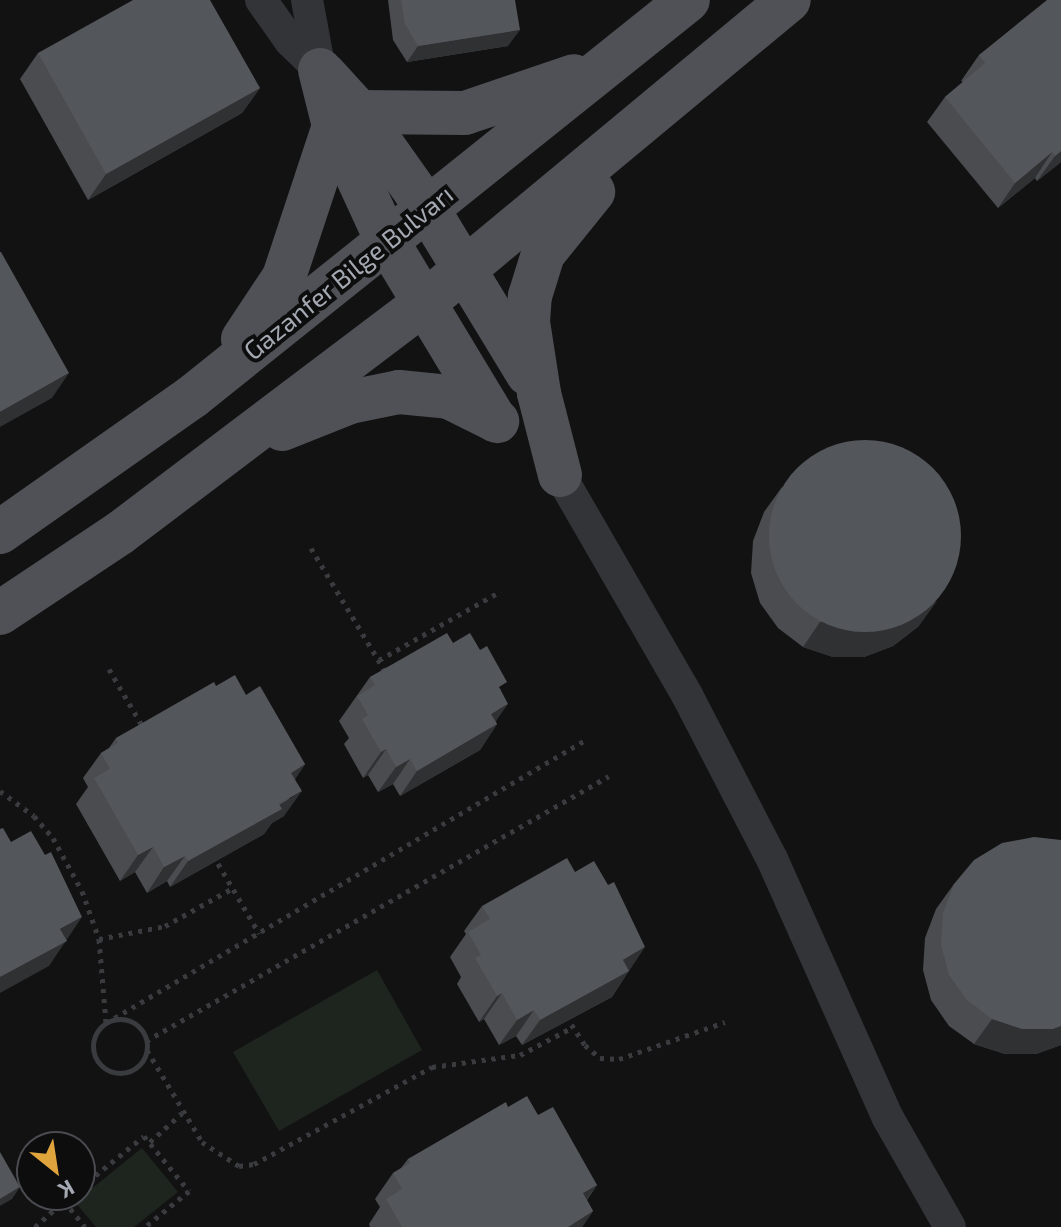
<!DOCTYPE html>
<meta charset="utf-8">
<style>
body{margin:0}
#map{position:relative;width:1061px;height:1227px;overflow:hidden;background:#121213;font-family:"Exo 2",sans-serif}
div>[style]{position:absolute}
.green>*{inset:0;background:#1e251f}
.path>*{height:5px;margin-top:-2.5px;transform-origin:0;background:repeating-linear-gradient(90deg,#393b3f 0 4px,transparent 0 10px)}
.path>.ring{margin:-2.5px;padding:0;box-sizing:content-box;background:none;border:5px solid #393b3f;border-radius:50%}
.minor>*{height:32px;margin:-16px;padding:0 16px;transform-origin:16px;border-radius:16px;background:#333438}
.primary>*{height:44px;margin:-22px;padding:0 22px;transform-origin:22px;border-radius:22px;background:#4f5156}
.wall>*{inset:0;background:#4a4c4f}
.shaded-wall>*{inset:0;background:#2f3133}
.building>*{inset:0;background:#53565a}
.round{border-radius:50%}
span{translate:-50% -50%;white-space:nowrap;text-align:center;line-height:1.15;-webkit-text-stroke:8px #0d0d0e;paint-order:stroke}
.street-label{font-size:26px;color:#a4a9b2}
.north{position:absolute;left:16px;top:1131px;width:80px;height:80px;box-sizing:border-box;background:#0d0d0e;border:2px solid #494b50;border-radius:50%;rotate:150deg;font-size:22px;font-weight:700;line-height:32px;text-align:center;color:#a4a9b2}
.north::after{content:'';display:block;margin:auto;width:28px;height:36px;background:#e0a43d;clip-path:polygon(50% 0,100% 100%,50% 72%,0 100%)}
</style>
<div id="map">
<div class="green">
<i style="clip-path:polygon(377px 970px,422px 1050px,279px 1131px,233px 1052px)"></i>
<i style="clip-path:polygon(142px 1148px,178px 1192px,134px 1227px,96px 1227px,75px 1202px)"></i>
</div>
<div class="path">
<i style="left:311px;top:548px;width:146px;rotate:59deg"></i>
<i style="left:379px;top:660px;width:140px;rotate:-29.5deg"></i>
<i style="left:109px;top:669px;width:69px;rotate:59.7deg"></i>
<i style="left:0;top:791px;width:42px;rotate:36.3deg"></i>
<i style="left:34px;top:816px;width:29px;rotate:49deg"></i>
<i style="left:53px;top:838px;width:60px;rotate:61.3deg"></i>
<i style="left:82px;top:891px;width:51px;rotate:70.5deg"></i>
<i style="left:99px;top:939px;width:67px;rotate:-11.1deg"></i>
<i style="left:165px;top:926px;width:78px;rotate:-29.2deg"></i>
<i style="left:213px;top:855px;width:91px;rotate:59.5deg"></i>
<i style="left:99px;top:939px;width:84px;rotate:85.2deg"></i>
<i style="left:106px;top:1023px;width:559px;rotate:-30.56deg"></i>
<i style="left:566px;top:1016px;width:35px;rotate:57deg"></i>
<i style="left:585px;top:1045px;width:20px;rotate:41deg"></i>
<i style="left:600px;top:1058px;width:19px;rotate:3deg"></i>
<i style="left:619px;top:1059px;width:112px;rotate:-19.2deg"></i>
<i class="ring" style="left:93px;top:1019px;width:49px;height:49px"></i>
<i style="left:146px;top:1041px;width:533px;rotate:-29.78deg"></i>
<i style="left:147px;top:1050px;width:107px;rotate:59.1deg"></i>
<i style="left:202px;top:1142px;width:44px;rotate:33deg"></i>
<i style="left:239px;top:1166px;width:15px;rotate:-8deg"></i>
<i style="left:254px;top:1164px;width:203px;rotate:-28.6deg"></i>
<i style="left:432px;top:1067px;width:89px;rotate:-7.8deg"></i>
<i style="left:520px;top:1055px;width:60px;rotate:-27.8deg"></i>
<i style="left:150px;top:1142px;width:43px;rotate:-42.2deg"></i>
<i style="left:80px;top:1188px;width:82px;rotate:-39.1deg"></i>
<i style="left:144px;top:1136px;width:71px;rotate:50.7deg"></i>
<i style="left:189px;top:1191px;width:57px;rotate:140.7deg"></i>
<i style="left:71px;top:1195px;width:9px;rotate:139deg"></i>
<i style="left:64px;top:1201px;width:33px;rotate:51deg"></i>
<i style="left:35px;top:1227px;width:39px;rotate:-42deg"></i>
</div>
<div class="minor">
<i style="left:261px;top:0;width:50px;rotate:54.7deg"></i>
<i style="left:290px;top:41px;width:42px;rotate:44deg"></i>
<i style="left:307px;top:0;width:71px;rotate:79.5deg"></i>
<i style="left:560px;top:475px;width:256px;rotate:60deg"></i>
<i style="left:688px;top:697px;width:182px;rotate:62.6deg"></i>
<i style="left:772px;top:859px;width:284px;rotate:65.9deg"></i>
<i style="left:888px;top:1118px;width:125px;rotate:60.4deg"></i>
</div>
<div class="primary">
<i style="left:320px;top:70px;width:58px;rotate:76deg"></i>
<i style="left:334px;top:126px;width:127px;rotate:65.3deg"></i>
<i style="left:387px;top:241px;width:209px;rotate:58.9deg"></i>
<i style="left:324px;top:74px;width:52px;rotate:47.4deg"></i>
<i style="left:359px;top:112px;width:118px;rotate:54.7deg"></i>
<i style="left:427px;top:208px;width:194px;rotate:58.7deg"></i>
<i style="left:359px;top:112px;width:106px;rotate:0.5deg"></i>
<i style="left:465px;top:113px;width:115px;rotate:-18.7deg"></i>
<i style="left:243px;top:339px;width:74px;rotate:-56.5deg"></i>
<i style="left:284px;top:277px;width:159px;rotate:-71.7deg"></i>
<i style="left:282px;top:429px;width:73px;rotate:-21.7deg"></i>
<i style="left:350px;top:402px;width:50px;rotate:-11.5deg"></i>
<i style="left:399px;top:392px;width:50px;rotate:5.7deg"></i>
<i style="left:449px;top:397px;width:54px;rotate:26.6deg"></i>
<i style="left:560px;top:475px;width:85px;rotate:-104.4deg"></i>
<i style="left:539px;top:393px;width:72px;rotate:-98.8deg"></i>
<i style="left:528px;top:322px;width:26px;rotate:-86deg"></i>
<i style="left:530px;top:296px;width:44px;rotate:-72.8deg"></i>
<i style="left:543px;top:254px;width:80px;rotate:-51.1deg"></i>
<i style="left:0;top:532px;width:235px;rotate:-35.1deg"></i>
<i style="left:192px;top:397px;width:635px;rotate:-38.67deg"></i>
<i style="left:0;top:613px;width:144px;rotate:-33.7deg"></i>
<i style="left:120px;top:533px;width:381px;rotate:-37.1deg"></i>
<i style="left:424px;top:303px;width:474px;rotate:-39.7deg"></i>
</div>
<div class="wall">
<i style="clip-path:polygon(388px 0,515px 0,508px 46px,407px 62px,393px 40px)"></i>
<i style="clip-path:polygon(1061px 0,1061px 162px,1037px 181px,1035px 178px,998px 208px,927px 122px,945px 97px,963px 82px,961px 81px,979px 55px)"></i>
<i style="clip-path:polygon(38px 53px,260px 88px,242px 113px,88px 200px,20px 79px)"></i>
<i style="clip-path:polygon(782px 487px,919px 626px,893px 646px,864px 657px,833px 657px,803px 647px,778px 628px,760px 603px,751px 573px,753px 541px,764px 512px)"></i>
<i style="clip-path:polygon(453px 643px,501px 690px,496px 722px,497px 724px,480px 750px,400px 796px,393px 784px,378px 792px,368px 775px,363px 778px,344px 744px,349px 738px,339px 721px,370px 677px)"></i>
<i style="clip-path:polygon(216px 686px,246px 695px,305px 764px,295px 779px,284px 816px,272px 823px,264px 834px,170px 887px,167px 881px,147px 893px,135px 872px,120px 881px,76px 804px,88px 787px,83px 778px,101px 753px,109px 748px,116px 738px)"></i>
<i style="clip-path:polygon(1061px 840px,1061px 1045px,1036px 1054px,1005px 1054px,974px 1044px,949px 1026px,931px 1000px,923px 970px,925px 938px,936px 909px,954px 884px)"></i>
<i style="clip-path:polygon(482px 906px,629px 970px,612px 997px,522px 1045px,516px 1036px,499px 1045px,484px 1019px,479px 1022px,457px 984px,461px 977px,450px 957px,466px 934px,464px 931px)"></i>
<i style="clip-path:polygon(508px 1107px,538px 1115px,597px 1185px,587px 1200px,593px 1211px,582px 1227px,370px 1227px,369px 1224px,380px 1207px,375px 1199px,393px 1173px,401px 1168px,408px 1159px)"></i>
</div>
<div class="shaded-wall">
<i style="clip-path:polygon(520px 30px,508px 46px,407px 62px,418px 46px)"></i>
<i style="clip-path:polygon(260px 88px,242px 113px,88px 200px,106px 174px)"></i>
<i style="clip-path:polygon(1061px 151px,1061px 162px,1037px 181px,1055px 156px)"></i>
<i style="clip-path:polygon(1052px 152px,1035px 178px,998px 208px,1015px 183px)"></i>
<i style="clip-path:polygon(69px 373px,52px 398px,0 427px,0 412px)"></i>
<i style="clip-path:polygon(937px 601px,919px 626px,893px 646px,864px 657px,833px 657px,803px 647px,820px 622px)"></i>
<i style="clip-path:polygon(508px 704px,491px 728px,497px 724px,480px 750px,400px 796px,417px 771px,491px 714px)"></i>
<i style="clip-path:polygon(386px 749px,368px 775px,363px 778px,381px 752px)"></i>
<i style="clip-path:polygon(410px 759px,393px 784px,378px 792px,396px 767px)"></i>
<i style="clip-path:polygon(305px 764px,288px 790px,291px 773px)"></i>
<i style="clip-path:polygon(302px 791px,284px 816px,272px 823px,264px 834px,170px 887px,188px 861px)"></i>
<i style="clip-path:polygon(153px 847px,135px 872px,120px 881px,138px 855px)"></i>
<i style="clip-path:polygon(185px 856px,167px 881px,147px 893px,164px 867px)"></i>
<i style="clip-path:polygon(82px 917px,49px 966px,0 993px,0 977px,60px 929px)"></i>
<i style="clip-path:polygon(645px 947px,612px 997px,522px 1045px,540px 1020px,623px 960px)"></i>
<i style="clip-path:polygon(502px 993px,484px 1019px,479px 1022px,497px 996px)"></i>
<i style="clip-path:polygon(534px 1010px,516px 1036px,499px 1045px,517px 1020px)"></i>
<i style="clip-path:polygon(992px 1019px,1061px 1026px,1061px 1045px,1036px 1054px,1005px 1054px,974px 1044px)"></i>
<i style="clip-path:polygon(597px 1185px,579px 1210px,583px 1193px)"></i>
<i style="clip-path:polygon(20px 1187px,12px 1199px,0 1206px,0 1199px)"></i>
<i style="clip-path:polygon(593px 1211px,582px 1227px,568px 1227px)"></i>
</div>
<div class="building">
<i style="clip-path:polygon(133px 0,210px 0,260px 88px,106px 174px,38px 53px)"></i>
<i style="clip-path:polygon(401px 0,515px 0,520px 30px,418px 46px,405px 24px)"></i>
<i style="clip-path:polygon(1047px 0,1061px 0,1061px 151px,1055px 156px,1052px 152px,1015px 183px,945px 97px,985px 63px,979px 55px)"></i>
<i style="clip-path:polygon(0 252px,1px 252px,69px 373px,0 412px)"></i>
<i class="round" style="left:769px;top:440px;width:192px;height:192px"></i>
<i style="clip-path:polygon(447px 633px,453px 643px,470px 633px,480px 650px,487px 646px,507px 682px,499px 687px,508px 704px,491px 714px,497px 724px,417px 771px,410px 759px,396px 767px,386px 749px,381px 752px,362px 719px,368px 715px,357px 696px,375px 685px,370px 677px)"></i>
<i style="clip-path:polygon(235px 675px,246px 695px,260px 686px,305px 764px,291px 773px,302px 791px,279px 804px,282px 809px,188px 861px,185px 856px,164px 867px,153px 847px,138px 855px,94px 778px,110px 769px,101px 753px,118px 743px,116px 738px,214px 682px,216px 686px)"></i>
<i style="clip-path:polygon(3px 828px,11px 842px,31px 831px,45px 855px,51px 852px,82px 917px,60px 929px,67px 941px,0 977px,0 829px)"></i>
<i style="clip-path:polygon(1034px 837px,1061px 840px,1061px 1026px,1053px 1029px,1022px 1029px,992px 1019px,967px 1000px,949px 975px,941px 945px,943px 913px,954px 884px,974px 860px,1002px 843px)"></i>
<i style="clip-path:polygon(567px 858px,575px 872px,594px 861px,608px 885px,614px 882px,645px 947px,623px 960px,629px 971px,540px 1020px,534px 1010px,517px 1020px,502px 993px,497px 996px,475px 958px,481px 955px,468px 932px,490px 919px,482px 906px)"></i>
<i style="clip-path:polygon(527px 1096px,538px 1115px,553px 1107px,597px 1185px,583px 1193px,593px 1211px,568px 1227px,402px 1227px,386px 1199px,402px 1189px,393px 1173px,410px 1163px,408px 1159px,506px 1102px,508px 1107px)"></i>
<i style="clip-path:polygon(0 1152px,20px 1187px,0 1199px)"></i>
</div>
<div class="street-label">
<span style="left:348px;top:272px;rotate:-39deg">Gazanfer Bilge Bulvarı</span>
</div>
<div class="north">K</div>
</div>
